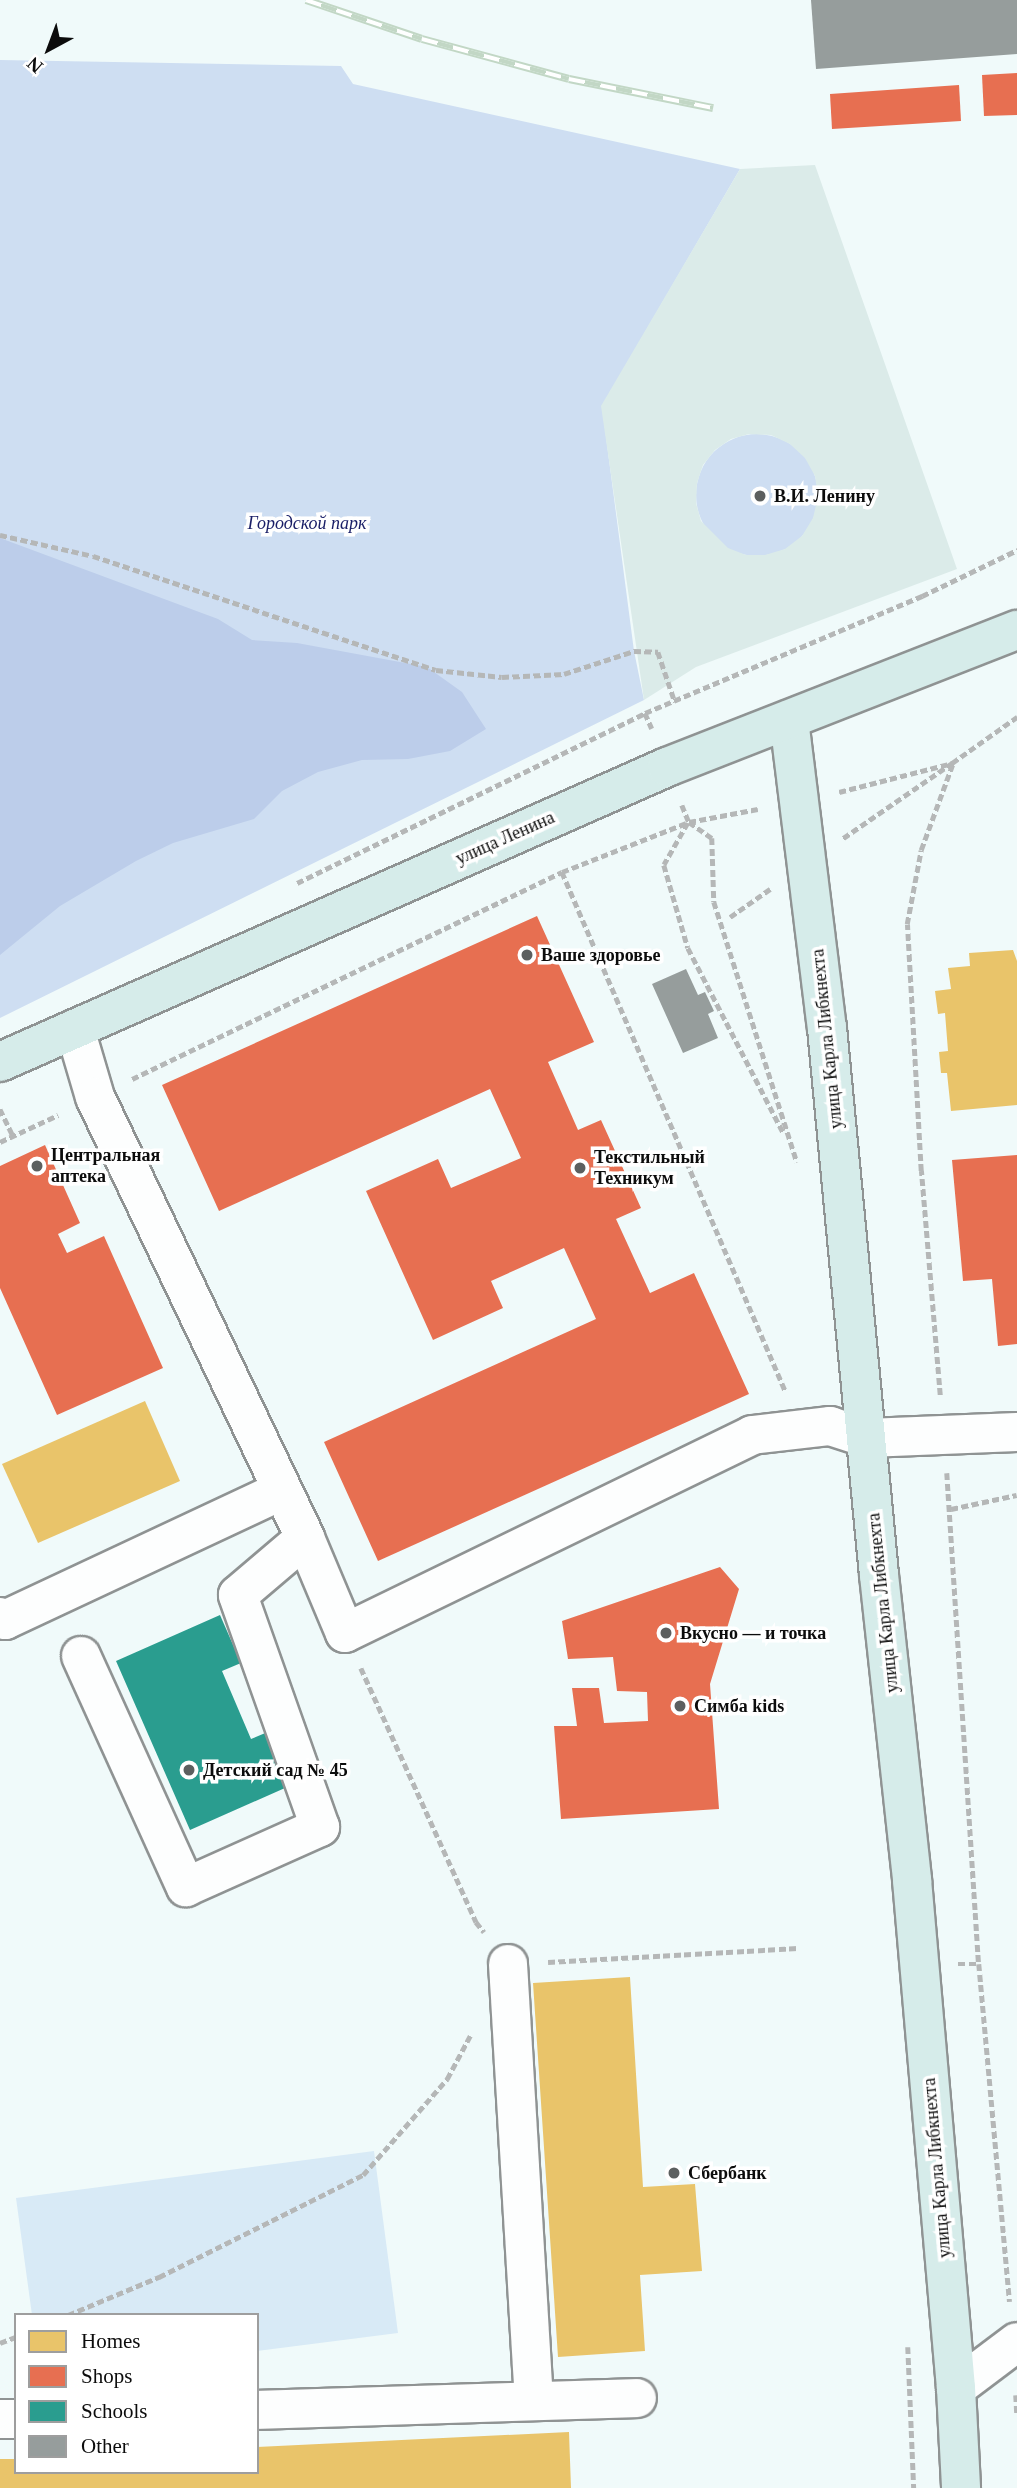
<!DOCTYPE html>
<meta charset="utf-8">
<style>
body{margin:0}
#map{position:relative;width:1017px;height:2488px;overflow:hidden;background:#f0fafa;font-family:"Times New Roman",serif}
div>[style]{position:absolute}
.green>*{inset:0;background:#cedef2}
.round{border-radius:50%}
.forest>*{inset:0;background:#bccdea}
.pitch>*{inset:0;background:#d8eaf6}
.plaza>*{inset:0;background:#dbebe9}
.homes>*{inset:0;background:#e9c46a}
.shops>*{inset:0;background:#e76f51}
.schools>*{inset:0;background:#2a9d8f}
.building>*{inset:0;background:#969d9c}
.path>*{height:4.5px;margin-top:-2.25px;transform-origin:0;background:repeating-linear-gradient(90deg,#b5b7b7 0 7px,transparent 0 10.5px)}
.roads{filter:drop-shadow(2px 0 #8f9393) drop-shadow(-2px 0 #8f9393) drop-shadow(0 2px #8f9393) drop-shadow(0 -2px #8f9393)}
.minor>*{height:38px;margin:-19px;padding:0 19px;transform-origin:19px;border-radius:19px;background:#fdfefe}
.major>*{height:38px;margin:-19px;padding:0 19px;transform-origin:19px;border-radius:19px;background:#d6ecea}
.rail>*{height:8px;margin-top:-4px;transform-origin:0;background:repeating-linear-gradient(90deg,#fff 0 16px,#c2d7c5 0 32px);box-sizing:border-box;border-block:2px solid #c2d7c5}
.dots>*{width:19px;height:19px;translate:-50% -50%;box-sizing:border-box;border:4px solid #fff;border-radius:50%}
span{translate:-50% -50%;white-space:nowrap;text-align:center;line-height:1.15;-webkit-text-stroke:7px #fff;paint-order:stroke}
.poi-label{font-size:18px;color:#0c0c0c;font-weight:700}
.left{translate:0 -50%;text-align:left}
.park-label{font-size:18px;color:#191e67;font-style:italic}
.street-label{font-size:18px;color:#0c0c0c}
.legend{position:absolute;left:14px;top:2313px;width:245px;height:161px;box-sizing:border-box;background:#fff;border:2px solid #9e9e9e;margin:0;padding:9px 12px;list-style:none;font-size:21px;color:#0c0c0c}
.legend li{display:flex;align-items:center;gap:14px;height:35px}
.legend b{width:35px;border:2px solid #9e9e9e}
.north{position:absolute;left:14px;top:14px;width:70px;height:70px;-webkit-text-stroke:5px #fff;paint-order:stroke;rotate:221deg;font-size:19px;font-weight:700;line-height:28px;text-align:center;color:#0c0c0c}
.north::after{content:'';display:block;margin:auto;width:24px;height:32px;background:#0c0c0c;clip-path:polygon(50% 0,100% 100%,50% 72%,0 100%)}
</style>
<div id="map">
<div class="green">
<i style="clip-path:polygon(0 60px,341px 66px,353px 84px,740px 169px,602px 406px,634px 651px,644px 700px,0 1018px)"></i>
<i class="round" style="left:696px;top:434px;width:122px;height:122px"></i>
</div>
<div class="forest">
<i style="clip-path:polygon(0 538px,218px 619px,252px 640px,297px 643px,427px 667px,462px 692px,486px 729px,450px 751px,408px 759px,362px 760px,318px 772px,282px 791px,254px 819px,173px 843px,136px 861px,60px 906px,0 955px)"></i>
</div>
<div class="pitch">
<i style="clip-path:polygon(374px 2151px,398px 2333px,257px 2351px,257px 2315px,32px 2315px,16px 2198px)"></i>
</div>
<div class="plaza">
<i style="clip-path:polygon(evenodd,815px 165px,957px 569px,696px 667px,644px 700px,601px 406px,740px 169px,815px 165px,749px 434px,771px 435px,790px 444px,805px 458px,815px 476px,818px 497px,813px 518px,802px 536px,785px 549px,765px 555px,746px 555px,728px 548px,701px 521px,696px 503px,697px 483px,703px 465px,715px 450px,731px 439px,749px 434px)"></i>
</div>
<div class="homes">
<i style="clip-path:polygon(1013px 950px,1017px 961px,1017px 1105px,951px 1111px,947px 1073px,941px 1073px,939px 1052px,948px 1051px,945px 1013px,938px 1014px,935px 991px,951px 989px,948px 968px,970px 966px,969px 953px)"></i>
<i style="clip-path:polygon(145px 1401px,180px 1481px,38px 1543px,2px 1464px)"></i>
<i style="clip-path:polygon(630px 1977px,643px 2187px,695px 2184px,702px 2271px,640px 2275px,645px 2351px,558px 2357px,533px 1983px)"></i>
<i style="clip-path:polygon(569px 2432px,571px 2488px,0 2488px,0 2459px,16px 2459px,16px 2472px,257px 2472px,257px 2447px)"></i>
</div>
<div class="shops">
<i style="clip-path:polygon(1017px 73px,1017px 115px,984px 116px,982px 75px)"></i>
<i style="clip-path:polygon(959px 85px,961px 121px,832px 129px,830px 94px)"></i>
<i style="clip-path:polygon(537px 916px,594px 1042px,548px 1062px,578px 1130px,601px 1120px,641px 1208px,616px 1219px,650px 1293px,694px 1273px,749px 1394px,378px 1561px,324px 1442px,596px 1319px,564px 1248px,491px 1281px,503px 1308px,433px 1340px,366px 1191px,438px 1159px,451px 1188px,521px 1158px,490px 1089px,219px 1211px,162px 1085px)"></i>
<i style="clip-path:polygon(45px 1145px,80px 1223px,58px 1234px,67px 1253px,104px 1236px,163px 1368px,57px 1415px,0 1288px,0 1166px)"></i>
<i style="clip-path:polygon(1017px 1155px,1017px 1344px,998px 1346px,992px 1279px,963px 1281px,952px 1160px)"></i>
<i style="clip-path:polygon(720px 1567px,739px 1589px,710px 1684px,719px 1809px,561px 1819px,554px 1726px,577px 1726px,572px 1688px,599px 1688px,604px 1723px,648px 1721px,647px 1692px,617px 1691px,613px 1657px,568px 1659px,562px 1621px)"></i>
</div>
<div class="schools">
<i style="clip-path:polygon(220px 1615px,241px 1663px,222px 1671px,251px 1739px,270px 1731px,294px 1784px,190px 1830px,116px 1661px)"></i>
</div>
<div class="building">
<i style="clip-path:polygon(811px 0,1017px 0,1017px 54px,816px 69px)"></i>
<i style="clip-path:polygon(686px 969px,698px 995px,705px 992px,714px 1011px,708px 1014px,718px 1038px,683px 1053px,652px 984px)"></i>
</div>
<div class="path">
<i style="left:0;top:535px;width:95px;rotate:12.7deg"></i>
<i style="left:93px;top:556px;width:361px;rotate:18.4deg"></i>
<i style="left:436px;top:670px;width:66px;rotate:6.1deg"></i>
<i style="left:502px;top:677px;width:62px;rotate:-2.8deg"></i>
<i style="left:564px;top:674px;width:74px;rotate:-18.2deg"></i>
<i style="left:634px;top:651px;width:24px;rotate:2deg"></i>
<i style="left:658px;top:652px;width:53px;rotate:71.2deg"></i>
<i style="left:645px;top:713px;width:17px;rotate:66deg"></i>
<i style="left:952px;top:763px;width:80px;rotate:-35.3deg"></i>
<i style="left:839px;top:792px;width:118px;rotate:-14.3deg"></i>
<i style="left:953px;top:763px;width:134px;rotate:145.4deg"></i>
<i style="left:682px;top:805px;width:18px;rotate:68deg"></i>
<i style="left:689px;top:822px;width:28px;rotate:35deg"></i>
<i style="left:712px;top:838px;width:64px;rotate:88.2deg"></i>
<i style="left:714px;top:902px;width:273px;rotate:72.3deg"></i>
<i style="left:688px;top:823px;width:48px;rotate:119.7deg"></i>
<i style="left:664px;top:865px;width:86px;rotate:73.9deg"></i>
<i style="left:688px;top:948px;width:209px;rotate:62.7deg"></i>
<i style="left:562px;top:872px;width:564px;rotate:66.71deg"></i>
<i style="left:297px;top:883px;width:387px;rotate:-26deg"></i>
<i style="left:645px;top:713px;width:301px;rotate:-22.9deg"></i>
<i style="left:922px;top:596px;width:106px;rotate:-25.8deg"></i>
<i style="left:730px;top:917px;width:49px;rotate:-35deg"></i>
<i style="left:132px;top:1079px;width:477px;rotate:-25.7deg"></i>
<i style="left:562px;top:872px;width:136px;rotate:-21.5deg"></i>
<i style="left:689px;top:822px;width:70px;rotate:-10.7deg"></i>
<i style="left:0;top:1109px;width:30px;rotate:64deg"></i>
<i style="left:0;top:1142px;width:64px;rotate:-25deg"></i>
<i style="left:940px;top:1395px;width:225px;rotate:-94.8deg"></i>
<i style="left:921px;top:1171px;width:247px;rotate:-93.2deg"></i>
<i style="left:907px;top:924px;width:75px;rotate:-79.3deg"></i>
<i style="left:921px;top:850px;width:93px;rotate:-69.8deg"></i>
<i style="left:947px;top:1473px;width:492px;rotate:86.3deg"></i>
<i style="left:979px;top:1964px;width:339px;rotate:84.8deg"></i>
<i style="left:951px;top:1509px;width:67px;rotate:-12deg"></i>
<i style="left:361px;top:1668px;width:279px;rotate:65.6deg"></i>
<i style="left:476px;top:1922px;width:13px;rotate:51deg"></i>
<i style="left:548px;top:1962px;width:250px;rotate:-3.2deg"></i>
<i style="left:958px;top:1964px;width:21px"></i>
<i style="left:68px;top:2315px;width:99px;rotate:-22.7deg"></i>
<i style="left:159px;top:2277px;width:228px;rotate:-26.6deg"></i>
<i style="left:363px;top:2175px;width:128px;rotate:-48.8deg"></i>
<i style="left:447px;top:2079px;width:49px;rotate:-61.9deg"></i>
<i style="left:0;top:2343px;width:17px;rotate:-21deg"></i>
<i style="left:908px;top:2347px;width:141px;rotate:87.6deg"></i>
<i style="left:1016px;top:2395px;width:19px;rotate:87deg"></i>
</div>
<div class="roads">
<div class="minor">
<i style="left:75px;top:1029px;width:71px;rotate:73.6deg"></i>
<i style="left:95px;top:1097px;width:488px;rotate:64.5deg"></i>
<i style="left:305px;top:1538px;width:103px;rotate:67.2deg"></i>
<i style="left:345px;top:1633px;width:453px;rotate:-25.9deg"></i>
<i style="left:752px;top:1435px;width:79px;rotate:-6.6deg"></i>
<i style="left:830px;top:1426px;width:39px;rotate:18deg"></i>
<i style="left:867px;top:1438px;width:150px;rotate:-2.3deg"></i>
<i style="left:0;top:1617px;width:6px;rotate:31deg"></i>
<i style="left:5px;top:1620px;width:306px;rotate:-25.1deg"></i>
<i style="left:81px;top:1656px;width:254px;rotate:65.6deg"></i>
<i style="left:186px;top:1887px;width:147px;rotate:-24.1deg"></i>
<i style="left:320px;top:1827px;width:246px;rotate:-109.5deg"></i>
<i style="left:238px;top:1595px;width:88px;rotate:-40.4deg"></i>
<i style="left:508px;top:1964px;width:437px;rotate:86.6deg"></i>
<i style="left:956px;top:2388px;width:76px;rotate:-37deg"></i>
<i style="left:257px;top:2410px;width:380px;rotate:-1.8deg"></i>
<i style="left:0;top:2419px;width:16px"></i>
</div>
<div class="major">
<i style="left:789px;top:720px;width:310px;rotate:83deg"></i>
<i style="left:827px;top:1028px;width:549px;rotate:84.57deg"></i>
<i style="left:879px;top:1575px;width:307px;rotate:83.8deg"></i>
<i style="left:912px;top:1880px;width:510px;rotate:85.05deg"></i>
<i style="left:956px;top:2388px;width:100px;rotate:87.1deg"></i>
<i style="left:0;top:1062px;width:729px;rotate:-23.86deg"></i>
<i style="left:667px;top:767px;width:376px;rotate:-21.4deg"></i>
</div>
</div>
<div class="rail">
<i style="left:306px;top:0;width:122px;rotate:18.6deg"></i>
<i style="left:422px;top:39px;width:152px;rotate:15.2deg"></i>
<i style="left:569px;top:79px;width:147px;rotate:11.4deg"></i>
</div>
<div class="dots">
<i style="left:760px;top:496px;background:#5c5f5f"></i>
<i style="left:527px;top:955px;background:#5c5f5f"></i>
<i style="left:37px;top:1166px;background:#5c5f5f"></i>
<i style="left:580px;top:1168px;background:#5c5f5f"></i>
<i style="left:666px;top:1633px;background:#5c5f5f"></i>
<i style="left:680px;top:1706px;background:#5c5f5f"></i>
<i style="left:189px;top:1770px;background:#5c5f5f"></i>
<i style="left:674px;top:2173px;background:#5c5f5f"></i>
</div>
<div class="poi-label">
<span class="left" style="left:774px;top:496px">В.И. Ленину</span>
<span class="left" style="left:541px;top:955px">Ваше здоровье</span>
<span class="left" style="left:51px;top:1166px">Центральная<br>аптека</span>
<span class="left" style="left:594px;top:1168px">Текстильный<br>Техникум</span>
<span class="left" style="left:680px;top:1633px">Вкусно — и точка</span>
<span class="left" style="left:694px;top:1706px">Симба kids</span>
<span class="left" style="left:203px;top:1770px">Детский сад № 45</span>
<span class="left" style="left:688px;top:2173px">Сбербанк</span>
</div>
<div class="park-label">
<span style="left:307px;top:523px">Городской парк</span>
</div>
<div class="street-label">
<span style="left:505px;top:838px;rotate:-24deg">улица Ленина</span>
<span style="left:827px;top:1039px;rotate:-96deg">улица Карла Либкнехта</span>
<span style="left:883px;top:1603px;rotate:-96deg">улица Карла Либкнехта</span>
<span style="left:937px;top:2168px;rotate:-95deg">улица Карла Либкнехта</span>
</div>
<ul class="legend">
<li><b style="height:19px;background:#e9c46a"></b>Homes</li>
<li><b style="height:19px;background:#e76f51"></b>Shops</li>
<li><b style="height:19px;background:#2a9d8f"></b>Schools</li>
<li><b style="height:19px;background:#969d9c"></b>Other</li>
</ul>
<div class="north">N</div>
</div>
